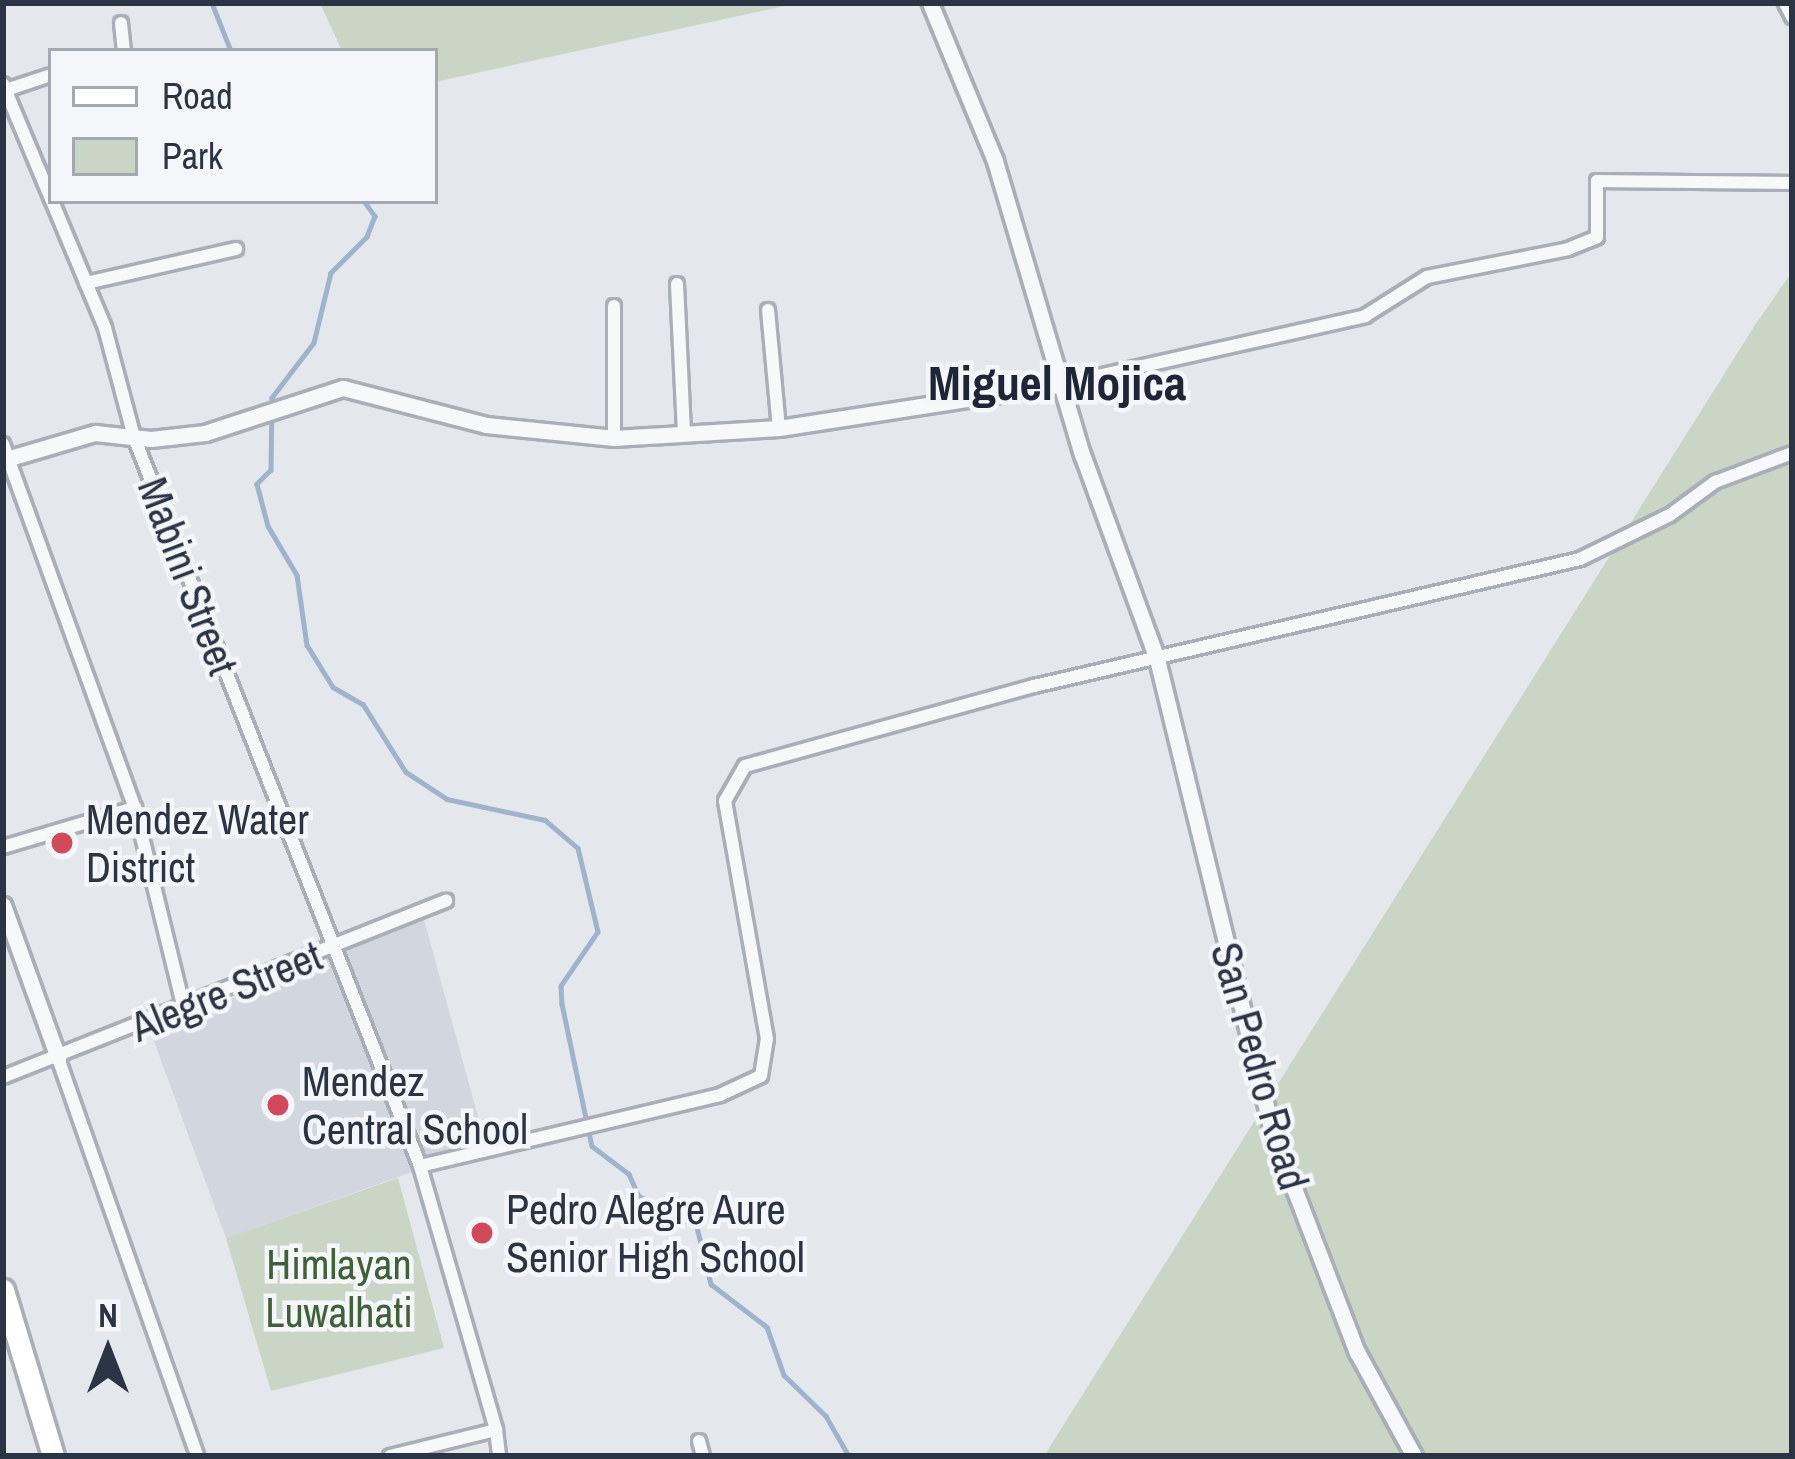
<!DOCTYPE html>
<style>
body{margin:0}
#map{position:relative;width:1795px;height:1459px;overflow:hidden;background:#e4e7ec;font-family:"Archivo Narrow",sans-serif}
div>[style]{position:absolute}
.built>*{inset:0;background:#d2d6de}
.green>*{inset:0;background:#c9d6c5}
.stream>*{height:4.5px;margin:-2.25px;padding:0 2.25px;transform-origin:2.25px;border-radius:2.25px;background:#9fb4cc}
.roads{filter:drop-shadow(3px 0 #a9aeb7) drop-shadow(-3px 0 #a9aeb7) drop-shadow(0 3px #a9aeb7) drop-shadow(0 -3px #a9aeb7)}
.minor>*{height:12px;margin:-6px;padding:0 6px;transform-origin:6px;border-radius:6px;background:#f7f8fa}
.tertiary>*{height:15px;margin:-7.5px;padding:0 7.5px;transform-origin:7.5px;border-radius:7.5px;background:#f7f8fa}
.primary>*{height:21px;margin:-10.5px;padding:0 10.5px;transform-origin:10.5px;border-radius:10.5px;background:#fff}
.dots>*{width:33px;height:33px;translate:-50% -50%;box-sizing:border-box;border:6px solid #f4f6f9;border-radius:50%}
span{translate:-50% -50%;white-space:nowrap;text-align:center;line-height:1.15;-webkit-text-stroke:9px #f4f6f9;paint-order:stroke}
.street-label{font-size:42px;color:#2b3445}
.poi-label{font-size:42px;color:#2b3445}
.left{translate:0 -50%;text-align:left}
.park-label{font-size:42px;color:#3f6138}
.quarter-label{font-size:48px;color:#1d2536;font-weight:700}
.frame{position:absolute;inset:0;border:6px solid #2b3445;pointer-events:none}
.legend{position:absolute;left:48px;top:48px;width:390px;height:156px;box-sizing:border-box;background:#f4f6f9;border:3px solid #a4a8b1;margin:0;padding:15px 21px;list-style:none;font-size:36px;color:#2b3445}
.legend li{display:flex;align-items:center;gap:24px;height:60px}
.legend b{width:60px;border:3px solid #a4a8b1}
.north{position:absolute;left:48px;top:1291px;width:120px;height:120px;-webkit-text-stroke:9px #f4f6f9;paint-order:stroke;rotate:0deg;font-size:33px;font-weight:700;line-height:48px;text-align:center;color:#2b3445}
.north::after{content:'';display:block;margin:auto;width:42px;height:54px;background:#2b3445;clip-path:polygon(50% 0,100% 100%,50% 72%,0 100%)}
</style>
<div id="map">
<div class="built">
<i style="clip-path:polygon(423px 916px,486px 1146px,226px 1238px,151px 1033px)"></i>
</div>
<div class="green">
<i style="clip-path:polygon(320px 3px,798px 3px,435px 82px,435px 51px,342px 51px)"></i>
<i style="clip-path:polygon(1792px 272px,1792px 1456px,1044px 1456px,1755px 325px)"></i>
<i style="clip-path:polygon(398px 1178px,444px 1348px,271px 1391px,226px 1238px)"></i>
</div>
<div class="stream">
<i style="left:212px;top:3px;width:52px;rotate:68.4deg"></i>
<i style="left:364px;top:201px;width:19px;rotate:54deg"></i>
<i style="left:375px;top:216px;width:22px;rotate:111deg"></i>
<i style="left:367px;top:237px;width:51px;rotate:135deg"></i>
<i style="left:331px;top:273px;width:72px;rotate:103.7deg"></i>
<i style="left:314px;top:343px;width:69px;rotate:127.4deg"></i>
<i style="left:272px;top:398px;width:72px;rotate:90.8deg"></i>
<i style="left:271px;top:470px;width:20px;rotate:135deg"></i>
<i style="left:257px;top:484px;width:43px;rotate:75.3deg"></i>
<i style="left:268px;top:526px;width:57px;rotate:59.4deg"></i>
<i style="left:297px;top:575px;width:71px;rotate:81.9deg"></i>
<i style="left:307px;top:645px;width:49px;rotate:58.2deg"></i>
<i style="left:333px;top:687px;width:34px;rotate:30deg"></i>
<i style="left:363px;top:704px;width:80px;rotate:57.7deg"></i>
<i style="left:406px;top:772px;width:49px;rotate:33.4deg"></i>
<i style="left:447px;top:799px;width:100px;rotate:12.1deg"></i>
<i style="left:545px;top:820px;width:43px;rotate:40.3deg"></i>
<i style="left:578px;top:848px;width:86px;rotate:76.6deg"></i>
<i style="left:598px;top:932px;width:65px;rotate:124.4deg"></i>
<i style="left:561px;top:986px;width:18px;rotate:87deg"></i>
<i style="left:562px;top:1004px;width:145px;rotate:78.1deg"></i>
<i style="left:592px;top:1146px;width:46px;rotate:37.1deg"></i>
<i style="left:629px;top:1174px;width:24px;rotate:66deg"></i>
<i style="left:639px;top:1196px;width:66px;rotate:28.1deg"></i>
<i style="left:697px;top:1227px;width:59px;rotate:76.2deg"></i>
<i style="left:711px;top:1284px;width:71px;rotate:37.5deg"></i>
<i style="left:767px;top:1327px;width:51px;rotate:70.5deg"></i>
<i style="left:784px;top:1375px;width:59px;rotate:44.3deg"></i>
<i style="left:826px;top:1416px;width:46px;rotate:60.1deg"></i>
</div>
<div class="roads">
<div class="minor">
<i style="left:1785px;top:3px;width:16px;rotate:63deg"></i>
<i style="left:121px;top:23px;width:28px;rotate:84deg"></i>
<i style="left:3px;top:84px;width:125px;rotate:67.3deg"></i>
<i style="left:6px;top:90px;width:47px;rotate:-18.4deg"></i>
<i style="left:52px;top:201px;width:138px;rotate:67.3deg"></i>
<i style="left:105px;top:328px;width:113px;rotate:75.1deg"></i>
<i style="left:134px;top:437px;width:783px;rotate:68.58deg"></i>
<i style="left:420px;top:1166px;width:275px;rotate:73.9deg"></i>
<i style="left:86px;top:283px;width:154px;rotate:-12.8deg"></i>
<i style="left:677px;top:284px;width:150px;rotate:87.3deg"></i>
<i style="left:614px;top:306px;width:132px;rotate:90deg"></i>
<i style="left:768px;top:310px;width:119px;rotate:84.7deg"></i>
<i style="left:1062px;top:384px;width:311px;rotate:-12.6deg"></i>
<i style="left:1365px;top:316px;width:73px;rotate:-32.2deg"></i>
<i style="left:1427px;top:277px;width:144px;rotate:-11.2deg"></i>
<i style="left:1568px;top:249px;width:31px;rotate:-22deg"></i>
<i style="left:1597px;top:237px;width:56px;rotate:-90deg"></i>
<i style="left:1597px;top:181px;width:195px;rotate:0.6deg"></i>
<i style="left:3px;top:444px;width:387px;rotate:70.1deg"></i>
<i style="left:135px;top:808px;width:207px;rotate:76.3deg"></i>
<i style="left:3px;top:847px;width:138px;rotate:-16.5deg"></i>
<i style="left:58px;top:1058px;width:422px;rotate:70.7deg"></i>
<i style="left:3px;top:1077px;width:477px;rotate:-21.7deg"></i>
<i style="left:420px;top:1166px;width:308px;rotate:-13.3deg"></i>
<i style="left:720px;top:1095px;width:45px;rotate:-24.9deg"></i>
<i style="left:761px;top:1076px;width:37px;rotate:-81deg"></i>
<i style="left:767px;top:1039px;width:242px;rotate:-100deg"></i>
<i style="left:725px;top:801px;width:40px;rotate:-60.3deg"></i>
<i style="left:745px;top:766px;width:300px;rotate:-15.5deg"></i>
<i style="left:1034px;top:686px;width:561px;rotate:-13.09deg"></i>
<i style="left:1580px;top:559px;width:100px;rotate:-26.1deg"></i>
<i style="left:1670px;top:515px;width:56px;rotate:-36.3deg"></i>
<i style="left:1715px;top:482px;width:82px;rotate:-20.6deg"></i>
<i style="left:699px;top:1441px;width:16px;rotate:75deg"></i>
<i style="left:390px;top:1456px;width:109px;rotate:-13.8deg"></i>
<i style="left:496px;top:1430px;width:26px;rotate:83deg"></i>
</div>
<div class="tertiary">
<i style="left:930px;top:3px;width:171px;rotate:67.6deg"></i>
<i style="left:995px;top:161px;width:306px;rotate:73.5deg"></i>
<i style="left:1082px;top:454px;width:218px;rotate:69.9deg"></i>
<i style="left:1157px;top:659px;width:486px;rotate:76.3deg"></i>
<i style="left:1272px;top:1131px;width:237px;rotate:69deg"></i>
<i style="left:1357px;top:1352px;width:119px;rotate:61.3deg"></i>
<i style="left:3px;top:460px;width:96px;rotate:-16.4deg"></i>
<i style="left:95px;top:433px;width:56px;rotate:6.1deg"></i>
<i style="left:151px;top:439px;width:54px;rotate:-6.3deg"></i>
<i style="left:205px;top:433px;width:145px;rotate:-18.1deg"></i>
<i style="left:343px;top:388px;width:148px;rotate:14.5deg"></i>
<i style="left:486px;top:425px;width:129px;rotate:5.8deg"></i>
<i style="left:614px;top:438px;width:165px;rotate:-3.5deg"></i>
<i style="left:779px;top:428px;width:286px;rotate:-8.8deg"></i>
<i style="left:3px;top:905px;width:163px;rotate:70.2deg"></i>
</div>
<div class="primary">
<i style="left:3px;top:1290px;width:173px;rotate:73.2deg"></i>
</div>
</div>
<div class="dots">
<i style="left:62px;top:843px;background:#d1495b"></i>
<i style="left:278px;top:1105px;background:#d1495b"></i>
<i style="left:482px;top:1233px;background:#d1495b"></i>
</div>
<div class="street-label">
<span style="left:188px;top:576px;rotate:69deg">Mabini Street</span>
<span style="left:226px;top:991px;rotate:-22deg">Alegre Street</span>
<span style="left:1260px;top:1066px;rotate:74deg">San Pedro Road</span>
</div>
<div class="poi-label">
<span class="left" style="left:86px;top:843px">Mendez Water<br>District</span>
<span class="left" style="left:302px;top:1105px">Mendez<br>Central School</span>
<span class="left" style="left:506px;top:1233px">Pedro Alegre Aure<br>Senior High School</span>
</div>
<div class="park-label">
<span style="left:339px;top:1288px">Himlayan<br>Luwalhati</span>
</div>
<div class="quarter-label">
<span style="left:1057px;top:383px">Miguel Mojica</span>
</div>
<div class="frame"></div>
<ul class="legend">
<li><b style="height:15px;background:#fff"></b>Road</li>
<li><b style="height:33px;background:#c9d6c5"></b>Park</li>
</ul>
<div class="north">N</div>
</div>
